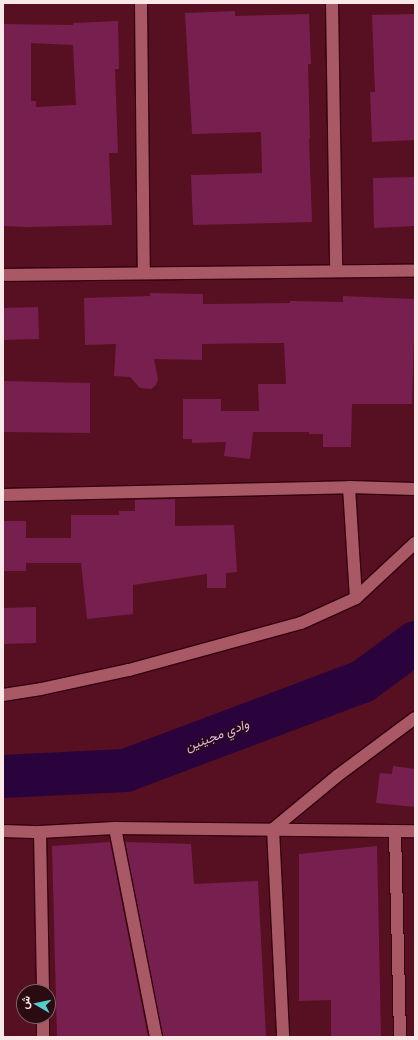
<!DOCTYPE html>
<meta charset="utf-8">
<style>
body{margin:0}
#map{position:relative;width:418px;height:1040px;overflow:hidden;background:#570f22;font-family:Mulish,Vazirmatn,sans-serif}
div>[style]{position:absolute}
.river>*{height:43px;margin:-21.5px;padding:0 21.5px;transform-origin:21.5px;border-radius:21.5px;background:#2a033d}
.building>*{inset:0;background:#77204f}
.roads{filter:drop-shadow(1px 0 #33000d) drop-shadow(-1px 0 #33000d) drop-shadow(0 1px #33000d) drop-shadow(0 -1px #33000d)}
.street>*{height:12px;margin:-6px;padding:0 6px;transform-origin:6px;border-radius:6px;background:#a85965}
span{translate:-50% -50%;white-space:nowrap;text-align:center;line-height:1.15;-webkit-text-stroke:3px #2a0b11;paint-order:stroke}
.water-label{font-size:13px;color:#d9b3f2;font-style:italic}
.frame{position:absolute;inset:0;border:4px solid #fae8e9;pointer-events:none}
.north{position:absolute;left:16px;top:984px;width:40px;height:40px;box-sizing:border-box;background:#2a0b11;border:1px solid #7d6367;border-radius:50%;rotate:279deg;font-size:11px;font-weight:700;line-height:16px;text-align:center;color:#fae8e9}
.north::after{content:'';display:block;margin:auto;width:14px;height:18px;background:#54cdc8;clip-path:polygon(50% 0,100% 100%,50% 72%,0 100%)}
</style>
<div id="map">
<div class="river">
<i style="left:3px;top:776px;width:122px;rotate:-2.8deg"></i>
<i style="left:125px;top:770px;width:253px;rotate:-20.6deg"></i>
<i style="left:362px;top:681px;width:66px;rotate:-36.3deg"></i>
</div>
<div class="building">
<i style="clip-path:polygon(235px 11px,235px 16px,309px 14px,311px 64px,308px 64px,310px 139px,309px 139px,312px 222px,193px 225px,191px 175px,262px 173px,261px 132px,192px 134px,185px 13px)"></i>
<i style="clip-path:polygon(415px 14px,415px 140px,372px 142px,370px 92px,375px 92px,372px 15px)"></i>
<i style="clip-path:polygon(evenodd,118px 21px,119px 69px,115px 69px,118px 153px,109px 153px,112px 225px,28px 227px,3px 226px,3px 24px,73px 25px,73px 23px,118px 21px,31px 43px,73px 45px,76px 105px,36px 107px,36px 101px,31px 101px,31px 43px)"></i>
<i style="clip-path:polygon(415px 177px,415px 226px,374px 228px,373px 178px)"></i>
<i style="clip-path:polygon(150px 293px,203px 294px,203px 304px,290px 303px,290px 301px,343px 302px,343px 296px,415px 299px,412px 404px,352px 404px,351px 447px,323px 447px,323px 434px,309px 434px,309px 432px,253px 432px,250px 459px,224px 456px,226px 442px,192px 443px,192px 439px,183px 439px,183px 399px,221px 399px,221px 411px,259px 411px,258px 384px,286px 384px,284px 343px,202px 344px,202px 360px,154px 359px,158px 379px,156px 385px,151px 389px,140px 388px,130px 377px,114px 376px,116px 344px,85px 345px,84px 298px,150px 296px)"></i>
<i style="clip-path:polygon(38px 307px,39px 339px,3px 340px,3px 308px)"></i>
<i style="clip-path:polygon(3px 381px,90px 383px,90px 433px,3px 432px)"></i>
<i style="clip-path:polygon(175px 499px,175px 526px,234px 525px,237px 572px,226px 573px,226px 588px,207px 588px,207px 574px,133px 585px,133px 614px,87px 619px,81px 563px,26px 563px,26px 571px,3px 571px,3px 521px,26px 521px,26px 538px,71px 538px,71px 515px,119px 515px,119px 511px,135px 511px,135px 500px)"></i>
<i style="clip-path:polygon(36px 607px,36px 643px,3px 644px,3px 608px)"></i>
<i style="clip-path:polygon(393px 766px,415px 769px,415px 807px,376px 803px,380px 773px,392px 774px)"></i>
<i style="clip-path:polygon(110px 842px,148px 1037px,57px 1037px,52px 846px)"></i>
<i style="clip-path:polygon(125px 842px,191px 844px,194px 884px,258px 881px,266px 1037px,163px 1037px)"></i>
<i style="clip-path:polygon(377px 846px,381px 1037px,331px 1037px,331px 1000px,299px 1001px,299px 854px)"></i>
</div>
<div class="roads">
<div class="street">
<i style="left:141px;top:3px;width:270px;rotate:89.4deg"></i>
<i style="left:332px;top:3px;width:268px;rotate:89.1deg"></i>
<i style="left:3px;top:275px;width:412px;rotate:-0.6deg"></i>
<i style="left:349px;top:487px;width:111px;rotate:86.4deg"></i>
<i style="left:3px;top:495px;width:346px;rotate:-1.3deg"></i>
<i style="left:349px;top:487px;width:66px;rotate:1.7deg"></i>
<i style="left:3px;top:695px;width:38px;rotate:-9deg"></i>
<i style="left:41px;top:689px;width:90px;rotate:-12.2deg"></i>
<i style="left:129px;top:670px;width:178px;rotate:-15.3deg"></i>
<i style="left:301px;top:623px;width:60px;rotate:-24.4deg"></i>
<i style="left:356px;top:598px;width:81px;rotate:-43deg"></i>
<i style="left:115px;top:828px;width:213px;rotate:78.9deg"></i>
<i style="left:273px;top:829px;width:208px;rotate:87.2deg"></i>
<i style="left:273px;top:829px;width:83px;rotate:-39.6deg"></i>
<i style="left:337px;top:776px;width:97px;rotate:-36.6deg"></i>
<i style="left:3px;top:831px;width:37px;rotate:2deg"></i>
<i style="left:40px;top:832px;width:75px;rotate:-3.1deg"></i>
<i style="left:115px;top:828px;width:300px;rotate:0.6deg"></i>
<i style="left:395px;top:831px;width:206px;rotate:88.6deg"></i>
<i style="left:40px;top:832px;width:160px;rotate:88.9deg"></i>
<i style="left:43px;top:1016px;width:21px;rotate:90deg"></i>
</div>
</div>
<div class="water-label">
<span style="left:217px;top:735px;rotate:-21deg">وادي مجينين</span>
</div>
<div class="frame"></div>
<div class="north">ش</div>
</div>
